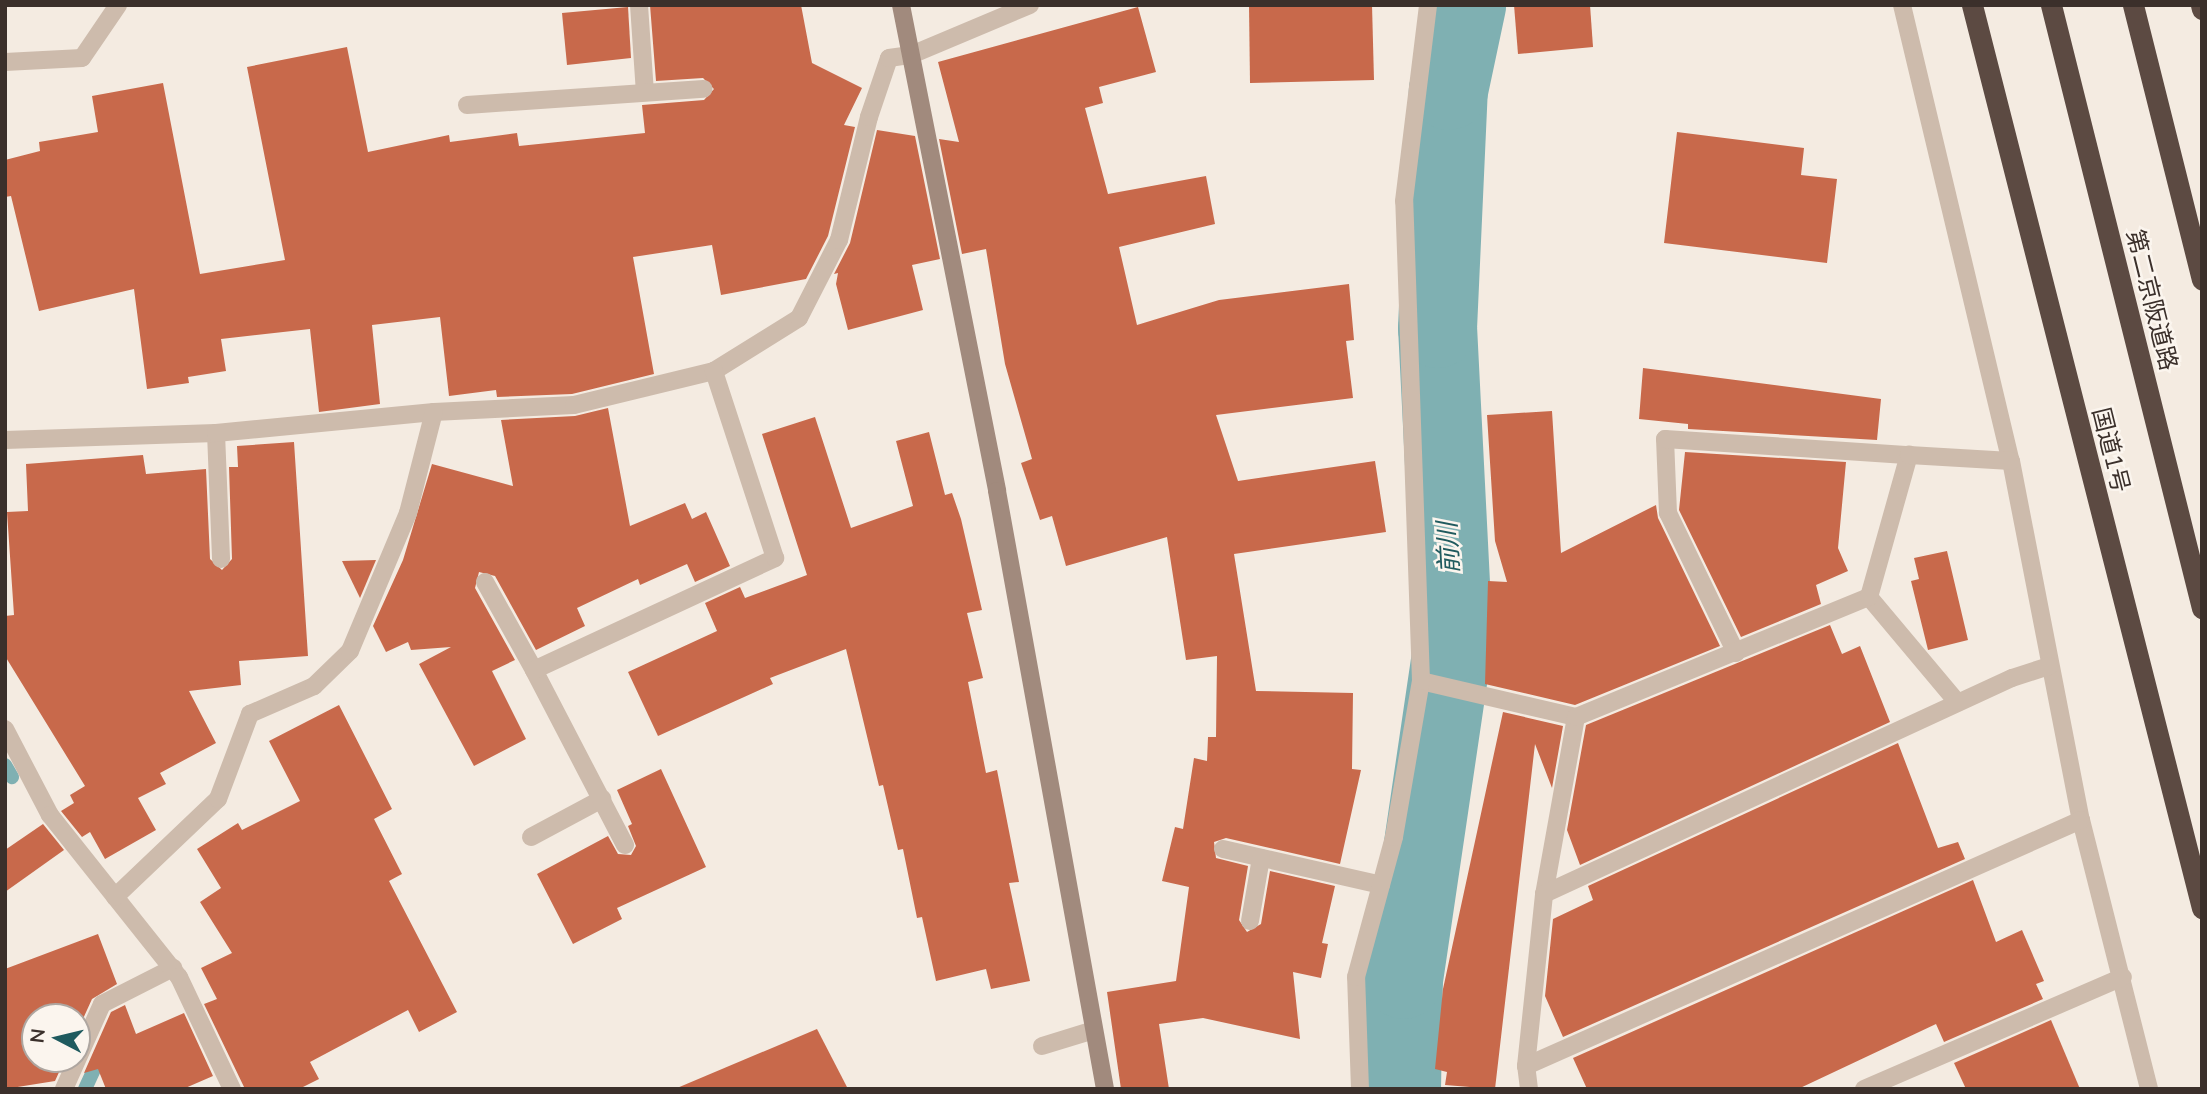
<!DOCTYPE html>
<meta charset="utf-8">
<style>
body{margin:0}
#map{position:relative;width:2207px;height:1094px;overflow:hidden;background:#f4ebe1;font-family:Mulish,"Noto Sans JP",sans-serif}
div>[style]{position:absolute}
.stream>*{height:14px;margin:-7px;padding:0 7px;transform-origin:7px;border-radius:7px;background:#7fb0b2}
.river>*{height:79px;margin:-39.5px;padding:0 39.5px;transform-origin:39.5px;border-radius:39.5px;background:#7fb0b2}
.building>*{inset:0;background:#c8694b}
.lane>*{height:18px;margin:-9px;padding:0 9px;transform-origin:9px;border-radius:9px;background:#cdbbac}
.street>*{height:18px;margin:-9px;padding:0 9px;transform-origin:9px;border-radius:9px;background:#cdbbac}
.secondary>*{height:18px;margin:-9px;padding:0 9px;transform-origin:9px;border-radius:9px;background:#a18a7d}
.highway>*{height:21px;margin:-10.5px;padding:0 10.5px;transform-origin:10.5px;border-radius:10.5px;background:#5c4a42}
span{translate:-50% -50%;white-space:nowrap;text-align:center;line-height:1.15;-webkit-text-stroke:5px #fbf5ee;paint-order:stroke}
.street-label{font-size:24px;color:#3b302b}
.water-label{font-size:26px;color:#1f5a5e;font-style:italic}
.frame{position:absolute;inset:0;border:7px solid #3b302b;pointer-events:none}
.north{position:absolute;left:21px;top:1003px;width:70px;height:70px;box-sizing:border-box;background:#fbf5ee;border:2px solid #aea6a0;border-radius:50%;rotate:277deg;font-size:19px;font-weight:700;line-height:28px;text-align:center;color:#3b302b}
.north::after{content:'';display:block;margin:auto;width:24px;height:32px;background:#1f5a5e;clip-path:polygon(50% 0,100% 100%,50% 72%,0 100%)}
</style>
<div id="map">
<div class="stream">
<i style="left:5px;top:765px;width:14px;rotate:60deg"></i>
<i style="left:85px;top:1089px;width:41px;rotate:-65.3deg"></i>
</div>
<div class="river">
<i style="left:1401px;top:1089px;width:110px;rotate:-89deg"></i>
<i style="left:1403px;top:979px;width:341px;rotate:-81.6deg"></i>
<i style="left:1453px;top:642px;width:314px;rotate:-92.9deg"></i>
<i style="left:1437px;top:328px;width:238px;rotate:-87.4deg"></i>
<i style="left:1448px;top:90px;width:87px;rotate:-78deg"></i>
</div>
<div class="building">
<i style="clip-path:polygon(650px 5px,801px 5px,812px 63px,862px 88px,844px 125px,855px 127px,828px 236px,806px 279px,721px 295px,712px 245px,633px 257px,654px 374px,572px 394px,497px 397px,496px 390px,449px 396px,440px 317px,372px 325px,380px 404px,319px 412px,310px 329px,221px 339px,226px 371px,188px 377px,189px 383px,147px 389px,134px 289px,39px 311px,11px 196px,5px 197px,5px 160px,40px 151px,39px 142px,98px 132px,92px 96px,163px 83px,200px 274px,285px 260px,247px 67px,347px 47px,368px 152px,449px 135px,450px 142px,517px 133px,519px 146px,645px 133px,642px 105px,704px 100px,714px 89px,703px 78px,656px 81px)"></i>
<i style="clip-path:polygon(1249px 5px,1372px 5px,1374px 80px,1250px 83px)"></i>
<i style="clip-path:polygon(1514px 5px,1590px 5px,1593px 47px,1518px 54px)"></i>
<i style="clip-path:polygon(628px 7px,631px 58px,567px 65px,562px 13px)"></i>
<i style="clip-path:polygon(1138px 7px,1156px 72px,1099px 87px,1103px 103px,1085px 108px,1108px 194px,1206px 176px,1215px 224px,1119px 247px,1137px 325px,1219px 300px,1349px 284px,1354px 340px,1346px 341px,1353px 398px,1216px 415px,1238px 481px,1375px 461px,1386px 532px,1234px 554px,1256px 691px,1353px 693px,1352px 769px,1361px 770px,1340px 864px,1226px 838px,1214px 842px,1216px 858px,1248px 866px,1239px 920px,1247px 932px,1261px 924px,1270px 871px,1335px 886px,1322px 943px,1328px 944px,1321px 978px,1293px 972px,1300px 1039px,1203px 1018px,1159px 1024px,1169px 1089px,1121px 1089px,1107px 992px,1176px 981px,1189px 887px,1162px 881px,1175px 827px,1183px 829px,1194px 758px,1207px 761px,1208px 737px,1216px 737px,1217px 656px,1186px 660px,1167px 537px,1066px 566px,1052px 516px,1040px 520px,1021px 463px,1032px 459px,1005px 364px,986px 249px,962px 254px,939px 139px,959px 142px,938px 62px)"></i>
<i style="clip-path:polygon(877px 130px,915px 136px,940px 259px,912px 265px,923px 310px,848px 330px,836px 284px,838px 273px,834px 274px,850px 243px)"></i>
<i style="clip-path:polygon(1677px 132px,1804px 148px,1801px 175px,1837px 179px,1827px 263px,1664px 243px)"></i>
<i style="clip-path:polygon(1643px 368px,1881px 399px,1877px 440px,1688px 429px,1688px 424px,1639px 419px)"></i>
<i style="clip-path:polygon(608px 408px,630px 526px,685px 503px,692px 519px,706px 512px,730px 566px,695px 582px,687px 564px,640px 585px,638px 579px,577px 608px,585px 626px,536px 650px,495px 576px,479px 572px,475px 588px,515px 660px,492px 671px,526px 739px,474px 766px,419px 664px,451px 647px,411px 650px,408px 642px,386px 652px,373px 626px,403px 560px,432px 464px,513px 486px,501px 420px,575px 416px)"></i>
<i style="clip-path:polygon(1552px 411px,1561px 553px,1656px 505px,1658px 518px,1720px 646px,1575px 705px,1485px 684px,1488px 581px,1507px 582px,1495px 541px,1487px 415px)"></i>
<i style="clip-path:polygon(815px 417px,851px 528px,913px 506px,896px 441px,929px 432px,945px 495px,952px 493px,961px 519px,982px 610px,967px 613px,983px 678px,968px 682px,986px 773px,997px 770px,1019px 882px,1009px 883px,1030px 981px,991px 989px,986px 969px,936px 981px,922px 917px,917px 918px,903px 849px,898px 850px,883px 785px,879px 786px,846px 649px,770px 678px,773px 684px,658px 736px,628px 672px,717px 631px,705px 603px,740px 587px,745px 598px,807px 575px,762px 434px)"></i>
<i style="clip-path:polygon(294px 442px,308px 656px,239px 661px,241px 685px,189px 691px,216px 743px,160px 773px,166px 784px,138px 798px,156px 830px,105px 859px,90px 832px,82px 837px,61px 811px,74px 803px,70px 795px,85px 786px,5px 656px,5px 616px,14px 615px,7px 512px,28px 511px,26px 464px,143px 455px,146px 474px,206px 469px,210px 559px,222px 570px,232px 559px,229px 467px,238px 467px,237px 446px)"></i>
<i style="clip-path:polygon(1685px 452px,1846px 462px,1838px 548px,1848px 571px,1816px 585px,1821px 604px,1741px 637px,1679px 510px)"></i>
<i style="clip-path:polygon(1947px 551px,1968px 640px,1928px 650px,1911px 581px,1919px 579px,1914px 558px)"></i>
<i style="clip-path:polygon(376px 560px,360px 598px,342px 561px)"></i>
<i style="clip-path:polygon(1830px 625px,1842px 654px,1860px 646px,1890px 722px,1580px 865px,1567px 830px,1586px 725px)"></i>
<i style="clip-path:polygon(339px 705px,392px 809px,374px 819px,402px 874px,389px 881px,457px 1012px,419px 1032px,408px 1010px,310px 1062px,319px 1079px,299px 1089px,245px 1089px,204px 1004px,217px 999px,201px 968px,232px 953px,200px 902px,221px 888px,197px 849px,238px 823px,242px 830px,300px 801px,269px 741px)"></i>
<i style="clip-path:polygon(1503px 712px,1563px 726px,1552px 788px,1535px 744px,1495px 1089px,1445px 1085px,1447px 1072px,1435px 1069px,1443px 989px)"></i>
<i style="clip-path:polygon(1898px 743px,1938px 848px,1958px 842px,1965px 859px,1563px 1037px,1545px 996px,1553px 919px,1593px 900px,1588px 886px)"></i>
<i style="clip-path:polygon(661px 769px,706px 867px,617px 908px,622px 919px,573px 944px,537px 874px,608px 836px,618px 854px,631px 855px,636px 846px,628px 826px,632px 824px,617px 790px)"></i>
<i style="clip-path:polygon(43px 824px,64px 850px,5px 892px,5px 850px)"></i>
<i style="clip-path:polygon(1973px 880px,1996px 942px,2022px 930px,2044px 981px,2036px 984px,2043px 999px,1944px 1042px,1936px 1024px,1798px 1089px,1587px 1089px,1573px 1058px)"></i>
<i style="clip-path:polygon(98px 934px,117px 984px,92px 999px,77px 1032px,77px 1017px,35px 1017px,35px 1059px,65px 1059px,55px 1081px,5px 1089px,5px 969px)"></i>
<i style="clip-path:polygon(125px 1005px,136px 1034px,184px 1013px,213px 1076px,183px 1089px,106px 1089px,98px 1069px,84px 1073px,111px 1012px)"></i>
<i style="clip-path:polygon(2051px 1020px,2080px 1089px,1966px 1089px,1954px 1063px)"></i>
<i style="clip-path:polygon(817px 1029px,848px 1089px,677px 1089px,677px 1088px)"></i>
</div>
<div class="lane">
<i style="left:639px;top:5px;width:87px;rotate:86.1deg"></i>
<i style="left:467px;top:105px;width:237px;rotate:-3.9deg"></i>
<i style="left:216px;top:433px;width:126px;rotate:87.7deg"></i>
<i style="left:1223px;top:849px;width:162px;rotate:12.8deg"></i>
<i style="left:1250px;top:921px;width:64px;rotate:-80.1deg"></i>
<i style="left:1042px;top:1046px;width:54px;rotate:-17.1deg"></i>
<i style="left:64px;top:1089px;width:93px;rotate:-65.9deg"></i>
<i style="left:102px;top:1004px;width:80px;rotate:-26.9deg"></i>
</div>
<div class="street">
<i style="left:1902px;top:5px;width:469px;rotate:76.6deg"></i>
<i style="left:2011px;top:461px;width:366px;rotate:79deg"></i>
<i style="left:2081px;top:820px;width:277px;rotate:75.8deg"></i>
<i style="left:5px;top:62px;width:77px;rotate:-3deg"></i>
<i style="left:82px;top:58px;width:64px;rotate:-55.8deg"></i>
<i style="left:5px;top:440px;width:211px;rotate:-1.9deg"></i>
<i style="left:216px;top:433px;width:219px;rotate:-5.5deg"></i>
<i style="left:434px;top:412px;width:140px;rotate:-2.9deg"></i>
<i style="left:574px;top:405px;width:144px;rotate:-13.7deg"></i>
<i style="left:714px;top:371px;width:100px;rotate:-31.9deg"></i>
<i style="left:799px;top:318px;width:88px;rotate:-62.9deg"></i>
<i style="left:839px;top:240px;width:127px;rotate:-76.3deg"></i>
<i style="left:869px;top:117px;width:62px;rotate:-71.3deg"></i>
<i style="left:889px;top:58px;width:22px;rotate:-8deg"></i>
<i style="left:911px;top:55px;width:129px;rotate:-22.8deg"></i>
<i style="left:485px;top:582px;width:101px;rotate:60.9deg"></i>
<i style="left:1869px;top:597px;width:138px;rotate:50deg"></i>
<i style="left:1736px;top:653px;width:156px;rotate:-115.9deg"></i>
<i style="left:1668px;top:513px;width:74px;rotate:-92.3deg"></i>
<i style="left:1665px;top:439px;width:245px;rotate:3.8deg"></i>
<i style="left:1421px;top:681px;width:159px;rotate:13.1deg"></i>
<i style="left:1576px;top:717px;width:180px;rotate:100.2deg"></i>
<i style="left:1576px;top:717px;width:317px;rotate:-22.3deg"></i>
<i style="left:1869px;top:597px;width:148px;rotate:-74.3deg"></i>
<i style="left:1909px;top:455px;width:102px;rotate:3.4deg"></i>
<i style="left:5px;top:729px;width:97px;rotate:62.4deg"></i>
<i style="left:50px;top:815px;width:207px;rotate:51.5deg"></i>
<i style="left:179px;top:977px;width:124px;rotate:64.7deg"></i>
<i style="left:531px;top:837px;width:81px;rotate:-28.2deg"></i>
<i style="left:625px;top:845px;width:197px;rotate:-117.5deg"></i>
<i style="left:534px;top:670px;width:266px;rotate:-24.9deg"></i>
<i style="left:775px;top:558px;width:197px;rotate:-108.1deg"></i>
<i style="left:115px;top:897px;width:142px;rotate:-43.6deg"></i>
<i style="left:218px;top:799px;width:91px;rotate:-69.4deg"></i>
<i style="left:250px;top:714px;width:70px;rotate:-23.6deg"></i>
<i style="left:314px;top:686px;width:50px;rotate:-44.2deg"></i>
<i style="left:350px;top:651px;width:150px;rotate:-67.2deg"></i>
<i style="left:408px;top:513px;width:104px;rotate:-75.6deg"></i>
<i style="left:1526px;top:1066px;width:173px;rotate:-84deg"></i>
<i style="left:1544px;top:894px;width:515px;rotate:-24.78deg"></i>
<i style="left:2012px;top:678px;width:39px;rotate:-18deg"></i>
<i style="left:1360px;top:1089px;width:112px;rotate:-92deg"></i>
<i style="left:1356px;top:977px;width:145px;rotate:-74.8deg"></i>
<i style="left:1394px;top:837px;width:158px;rotate:-80.2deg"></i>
<i style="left:1421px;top:681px;width:480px;rotate:-92deg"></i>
<i style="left:1404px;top:201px;width:197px;rotate:-83deg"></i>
<i style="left:1529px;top:1089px;width:23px;rotate:-97deg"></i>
<i style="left:1526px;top:1066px;width:607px;rotate:-23.9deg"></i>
<i style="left:1864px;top:1089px;width:282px;rotate:-23.4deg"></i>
</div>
<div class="secondary">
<i style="left:901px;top:5px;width:495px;rotate:78.8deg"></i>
<i style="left:997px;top:491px;width:608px;rotate:79.76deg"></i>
</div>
<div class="highway">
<i style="left:1972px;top:5px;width:932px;rotate:75.71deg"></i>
<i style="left:2051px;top:5px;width:622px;rotate:75.94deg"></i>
<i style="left:2133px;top:5px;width:283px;rotate:75.9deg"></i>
<i style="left:2201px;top:5px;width:4px;rotate:76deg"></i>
</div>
<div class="street-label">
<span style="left:2152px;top:300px;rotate:76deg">第二京阪道路</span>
<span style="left:2111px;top:450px;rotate:76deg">国道1号</span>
</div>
<div class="water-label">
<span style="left:1448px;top:548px;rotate:-93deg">前川</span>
</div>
<div class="frame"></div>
<div class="north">N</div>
</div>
